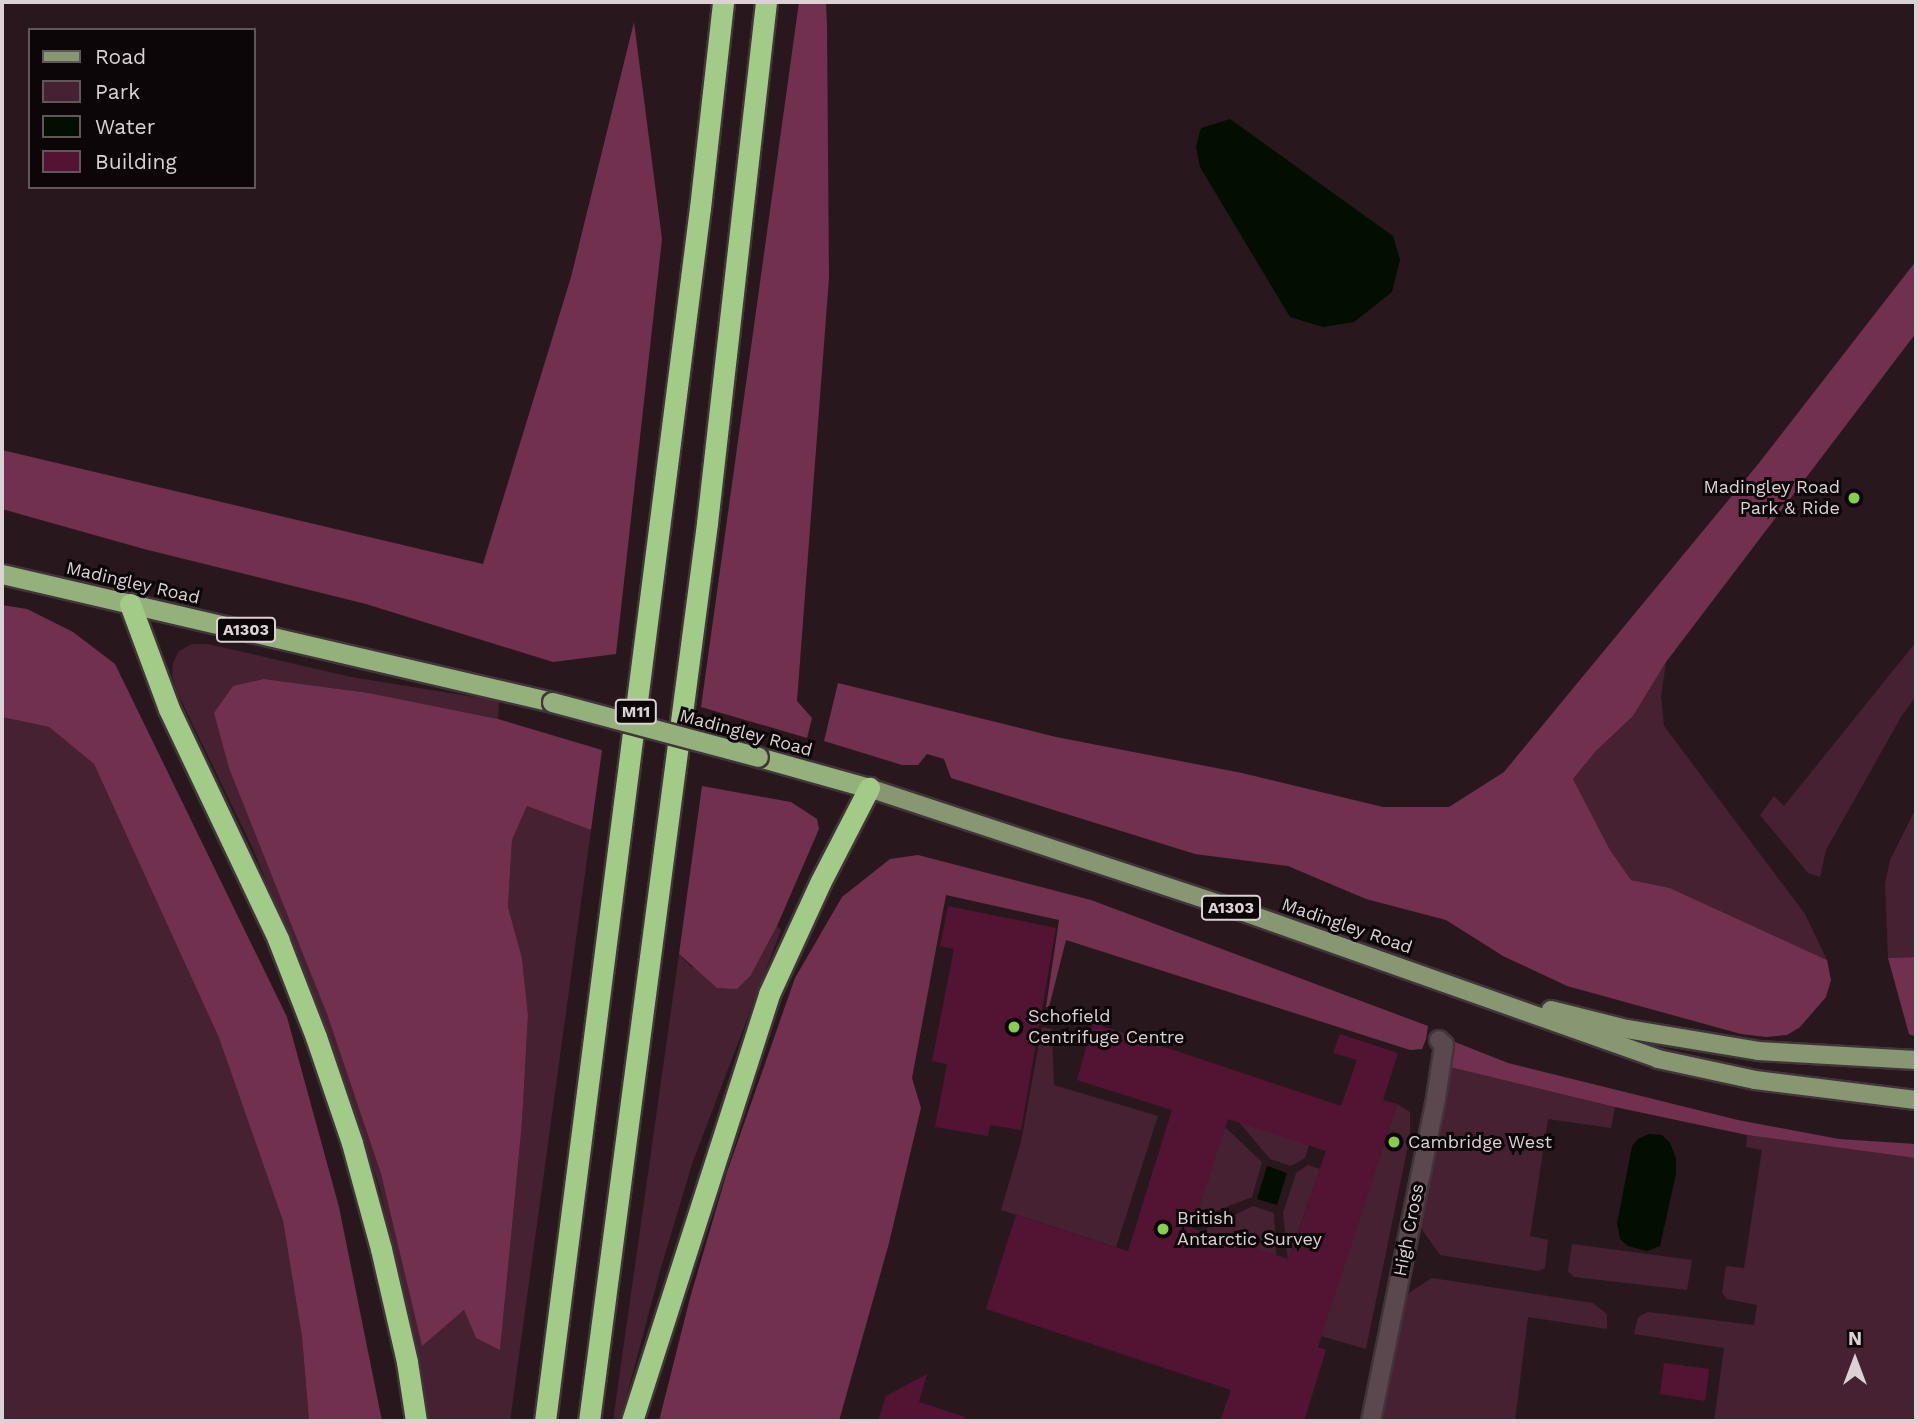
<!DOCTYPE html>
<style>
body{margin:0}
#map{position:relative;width:1918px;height:1423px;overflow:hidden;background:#28181e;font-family:"Work Sans",sans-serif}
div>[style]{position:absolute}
.green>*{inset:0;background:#462131}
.forest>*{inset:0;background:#71304e}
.water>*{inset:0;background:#020e00}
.building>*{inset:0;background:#531434}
.roads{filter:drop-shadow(2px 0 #413539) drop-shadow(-2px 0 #413539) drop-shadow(0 2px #413539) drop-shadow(0 -2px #413539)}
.minor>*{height:18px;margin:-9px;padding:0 9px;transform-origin:9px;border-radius:9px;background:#5a484e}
.primary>*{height:18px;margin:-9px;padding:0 9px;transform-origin:9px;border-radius:9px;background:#869771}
.trunk>*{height:19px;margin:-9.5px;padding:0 9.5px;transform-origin:9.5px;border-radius:9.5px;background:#94b17c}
.motorway>*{height:21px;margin:-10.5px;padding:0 10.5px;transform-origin:10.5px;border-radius:10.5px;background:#a3cb88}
.bridges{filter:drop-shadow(2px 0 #413539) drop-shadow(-2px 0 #413539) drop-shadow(0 2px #413539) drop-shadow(0 -2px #413539)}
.trunk-bridge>*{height:19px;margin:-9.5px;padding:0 9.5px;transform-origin:9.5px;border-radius:9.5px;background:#94b17c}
.dots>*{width:19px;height:19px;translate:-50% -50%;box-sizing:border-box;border:4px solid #0c0608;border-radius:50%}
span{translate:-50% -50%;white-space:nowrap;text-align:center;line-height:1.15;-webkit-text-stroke:6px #0c0608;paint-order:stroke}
.shield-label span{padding:2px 5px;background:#0c0608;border:2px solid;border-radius:5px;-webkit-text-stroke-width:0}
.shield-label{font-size:16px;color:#dcd1d5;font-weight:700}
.poi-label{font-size:18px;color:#dcd1d5}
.right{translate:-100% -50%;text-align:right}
.left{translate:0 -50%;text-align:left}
.street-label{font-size:18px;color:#dcd1d5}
.frame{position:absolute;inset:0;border:4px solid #dcd1d5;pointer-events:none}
.legend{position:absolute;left:28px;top:28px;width:228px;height:161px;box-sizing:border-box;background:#0c0608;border:2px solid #5f575a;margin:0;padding:9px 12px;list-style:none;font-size:21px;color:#dcd1d5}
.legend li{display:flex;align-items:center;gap:14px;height:35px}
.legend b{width:35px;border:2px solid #5f575a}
.north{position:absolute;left:1820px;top:1325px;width:70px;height:70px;-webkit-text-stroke:5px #0c0608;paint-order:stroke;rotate:0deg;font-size:19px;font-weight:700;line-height:28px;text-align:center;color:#dcd1d5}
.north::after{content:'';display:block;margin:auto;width:24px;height:32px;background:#dcd1d5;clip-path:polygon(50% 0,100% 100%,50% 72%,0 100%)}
</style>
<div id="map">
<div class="green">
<i style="clip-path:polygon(1916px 642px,1916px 696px,1901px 717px,1826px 850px,1820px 877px,1808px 873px,1760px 815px,1774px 796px,1784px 806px)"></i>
<i style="clip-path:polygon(192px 644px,208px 644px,351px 677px,499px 701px,498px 719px,369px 693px,264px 679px,287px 906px,327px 1014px,381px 1174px,422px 1345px,464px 1310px,476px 1338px,500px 1349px,522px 1123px,528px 1015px,522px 958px,508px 907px,512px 840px,527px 806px,591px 830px,510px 1421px,429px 1421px,380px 1189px,342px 1072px,254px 851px,177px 692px,172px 675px,173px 663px,179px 651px)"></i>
<i style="clip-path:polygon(1666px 662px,1661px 697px,1664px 726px,1805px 914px,1827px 960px,1670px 888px,1631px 880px,1610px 850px,1573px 779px,1596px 751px,1633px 716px)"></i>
<i style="clip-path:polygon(2px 717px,49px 727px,94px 764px,219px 1038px,283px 1221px,302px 1337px,309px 1421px,2px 1421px)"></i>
<i style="clip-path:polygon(1916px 808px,1916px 957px,1888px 958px,1885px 884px,1890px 860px)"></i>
<i style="clip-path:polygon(777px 926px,781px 930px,692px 1164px,660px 1271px,620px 1421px,613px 1421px,679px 954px,691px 967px,751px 975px)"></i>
<i style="clip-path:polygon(1042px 1027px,1052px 1029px,1054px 1085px,1158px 1116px,1116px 1247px,1001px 1210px,1021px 1142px)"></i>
<i style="clip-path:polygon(1450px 1067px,1615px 1107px,1611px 1128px,1548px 1119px,1530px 1236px,1548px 1240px,1545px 1268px,1538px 1271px,1440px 1255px,1421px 1228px)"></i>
<i style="clip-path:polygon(1397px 1104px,1410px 1112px,1410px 1136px,1366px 1349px,1321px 1336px)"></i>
<i style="clip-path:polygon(1239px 1122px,1309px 1145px,1305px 1158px,1291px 1166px,1270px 1159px)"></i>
<i style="clip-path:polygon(1225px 1127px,1262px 1162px,1252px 1197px,1195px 1219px)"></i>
<i style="clip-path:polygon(1747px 1135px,1916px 1157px,1916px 1421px,1714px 1421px,1724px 1348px,1634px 1334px,1638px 1317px,1648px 1312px,1754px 1325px,1757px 1305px,1727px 1299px,1722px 1293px,1726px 1266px,1744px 1268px,1762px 1150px,1746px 1147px)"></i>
<i style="clip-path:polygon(1308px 1165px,1320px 1169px,1288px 1261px,1283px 1213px,1296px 1173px)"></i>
<i style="clip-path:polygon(1253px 1206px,1274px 1213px,1276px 1255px,1201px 1231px)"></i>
<i style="clip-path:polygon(1572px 1244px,1692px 1260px,1687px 1290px,1574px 1277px,1568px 1271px)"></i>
<i style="clip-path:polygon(1432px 1278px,1593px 1303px,1607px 1314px,1607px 1329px,1528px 1317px,1515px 1421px,1381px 1421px,1404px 1300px,1410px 1292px)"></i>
</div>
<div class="forest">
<i style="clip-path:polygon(799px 2px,826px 2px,827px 26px,829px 278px,797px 701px,812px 718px,807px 738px,701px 707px)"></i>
<i style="clip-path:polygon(634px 22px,662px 239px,616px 654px,553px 662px,366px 604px,144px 549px,2px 509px,2px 450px,483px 564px,571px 277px)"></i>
<i style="clip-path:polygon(1916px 261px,1916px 333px,1666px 662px,1633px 716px,1596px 751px,1573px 779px,1610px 850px,1631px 880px,1670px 888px,1827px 960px,1831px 980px,1826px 997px,1800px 1027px,1787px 1035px,1766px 1037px,1741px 1034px,1567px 986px,1503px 956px,1446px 920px,1366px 899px,1288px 866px,1195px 854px,951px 778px,944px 759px,927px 754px,918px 765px,902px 765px,824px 741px,838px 683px,1056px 737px,1242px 773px,1383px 807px,1449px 807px,1504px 772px,1759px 463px)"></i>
<i style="clip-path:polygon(2px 605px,27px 609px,73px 632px,115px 664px,287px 1017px,339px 1207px,382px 1421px,309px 1421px,302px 1337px,283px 1221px,219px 1038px,94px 764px,49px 727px,2px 717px)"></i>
<i style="clip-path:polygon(264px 679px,369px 693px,498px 719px,602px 750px,591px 830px,527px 806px,512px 840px,508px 907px,522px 958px,528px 1015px,522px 1123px,500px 1350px,476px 1338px,464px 1310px,422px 1346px,381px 1174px,327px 1014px,229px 768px,214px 713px,233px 686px)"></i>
<i style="clip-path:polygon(702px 786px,791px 802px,817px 819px,819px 829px,777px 926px,751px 975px,737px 989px,717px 988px,679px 954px)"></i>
<i style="clip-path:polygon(918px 855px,1091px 900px,1428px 1026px,1426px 1039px,1422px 1049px,1410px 1050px,1066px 940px,1049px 1007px,1046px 1007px,1059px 920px,946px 895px,912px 1078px,921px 1108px,889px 1243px,839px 1421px,659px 1421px,690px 1298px,727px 1172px,795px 978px,842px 897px,890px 859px)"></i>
<i style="clip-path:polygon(1916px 957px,1916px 1037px,1909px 1034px,1888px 958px)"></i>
<i style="clip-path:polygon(1455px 1042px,1508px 1063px,1738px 1120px,1839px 1139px,1916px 1144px,1916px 1158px,1747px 1135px,1615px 1107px,1450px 1067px)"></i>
</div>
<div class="water">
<i style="clip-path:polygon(1230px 119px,1393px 236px,1400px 260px,1392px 292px,1354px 322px,1323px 327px,1290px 317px,1200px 167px,1196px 147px,1201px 128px)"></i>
<i style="clip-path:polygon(1649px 1134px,1662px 1135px,1670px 1143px,1676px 1158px,1676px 1174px,1660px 1246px,1647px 1251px,1628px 1246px,1620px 1239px,1617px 1224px,1632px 1146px,1638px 1139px)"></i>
<i style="clip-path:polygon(1267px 1166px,1287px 1173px,1277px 1205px,1257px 1199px)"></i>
</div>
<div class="building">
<i style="clip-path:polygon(948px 906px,1056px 928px,1021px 1130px,990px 1125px,988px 1136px,935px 1127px,947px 1064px,932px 1061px,954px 949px,940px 946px)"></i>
<i style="clip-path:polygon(evenodd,1093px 1023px,1341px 1106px,1357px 1060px,1333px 1053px,1340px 1034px,1398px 1053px,1383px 1100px,1397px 1104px,1318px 1347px,1326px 1350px,1304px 1421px,1220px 1421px,1231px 1390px,986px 1309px,1016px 1215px,1128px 1251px,1172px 1110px,1077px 1080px,1093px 1023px,1228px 1119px,1326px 1151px,1289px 1259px,1192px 1228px,1228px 1119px)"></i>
<i style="clip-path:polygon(1664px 1363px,1709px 1369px,1705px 1401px,1660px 1394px)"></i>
<i style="clip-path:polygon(927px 1374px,919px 1402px,965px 1417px,964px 1421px,878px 1421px,886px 1396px)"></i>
</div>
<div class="roads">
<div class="minor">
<i style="left:1371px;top:1421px;width:329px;rotate:-78.6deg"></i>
<i style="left:1436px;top:1098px;width:54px;rotate:-81.4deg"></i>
<i style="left:1444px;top:1045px;width:7px;rotate:-135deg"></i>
</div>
<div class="primary">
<i style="left:869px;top:788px;width:389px;rotate:18.3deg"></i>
<i style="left:1238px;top:910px;width:446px;rotate:19.5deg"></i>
<i style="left:1658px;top:1059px;width:99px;rotate:12.2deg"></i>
<i style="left:1755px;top:1080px;width:162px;rotate:7.1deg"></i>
<i style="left:1551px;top:1010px;width:78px;rotate:14deg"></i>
<i style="left:1627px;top:1029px;width:133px;rotate:9.5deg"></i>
<i style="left:1758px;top:1051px;width:158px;rotate:3.3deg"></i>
</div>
<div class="trunk">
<i style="left:2px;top:574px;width:565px;rotate:13.1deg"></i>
<i style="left:758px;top:757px;width:115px;rotate:15.6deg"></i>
</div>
<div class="motorway">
<i style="left:130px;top:604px;width:112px;rotate:69.6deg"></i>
<i style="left:169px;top:709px;width:255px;rotate:64.6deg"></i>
<i style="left:278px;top:939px;width:105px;rotate:68.8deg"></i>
<i style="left:316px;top:1037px;width:112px;rotate:71.2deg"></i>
<i style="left:352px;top:1143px;width:110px;rotate:74.7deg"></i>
<i style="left:381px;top:1249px;width:116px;rotate:77deg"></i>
<i style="left:407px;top:1362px;width:60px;rotate:81.3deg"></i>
<i style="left:545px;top:1421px;width:1223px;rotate:-82.72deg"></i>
<i style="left:700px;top:208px;width:207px;rotate:-83.6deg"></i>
<i style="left:589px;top:1421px;width:906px;rotate:-82.51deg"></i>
<i style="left:707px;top:523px;width:524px;rotate:-83.54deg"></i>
<i style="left:632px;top:1421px;width:448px;rotate:-72.2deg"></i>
<i style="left:769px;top:994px;width:124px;rotate:-65.3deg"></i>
<i style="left:821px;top:881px;width:105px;rotate:-62.7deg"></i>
</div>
</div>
<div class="bridges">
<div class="trunk-bridge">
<i style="left:552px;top:702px;width:213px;rotate:14.9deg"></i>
</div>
</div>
<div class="dots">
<i style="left:1854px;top:498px;background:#86cf4b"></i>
<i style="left:1014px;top:1027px;background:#86cf4b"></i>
<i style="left:1394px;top:1142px;background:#86cf4b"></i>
<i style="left:1163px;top:1229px;background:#86cf4b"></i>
</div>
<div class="shield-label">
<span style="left:246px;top:630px">A1303</span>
<span style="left:636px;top:712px">M11</span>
<span style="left:1231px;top:908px">A1303</span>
</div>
<div class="poi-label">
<span class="right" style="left:1840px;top:498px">Madingley Road<br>Park &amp; Ride</span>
<span class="left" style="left:1028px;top:1027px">Schofield<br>Centrifuge Centre</span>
<span class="left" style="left:1408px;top:1142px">Cambridge West</span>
<span class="left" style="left:1177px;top:1229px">British<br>Antarctic Survey</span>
</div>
<div class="street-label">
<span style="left:133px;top:583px;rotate:13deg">Madingley Road</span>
<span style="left:746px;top:733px;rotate:15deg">Madingley Road</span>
<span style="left:1347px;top:926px;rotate:19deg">Madingley Road</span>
<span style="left:1409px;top:1230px;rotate:-79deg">High Cross</span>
</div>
<div class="frame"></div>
<ul class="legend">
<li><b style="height:9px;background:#869771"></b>Road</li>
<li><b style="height:19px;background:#462131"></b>Park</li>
<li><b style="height:19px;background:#020e00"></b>Water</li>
<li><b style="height:19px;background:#531434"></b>Building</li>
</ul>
<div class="north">N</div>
</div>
